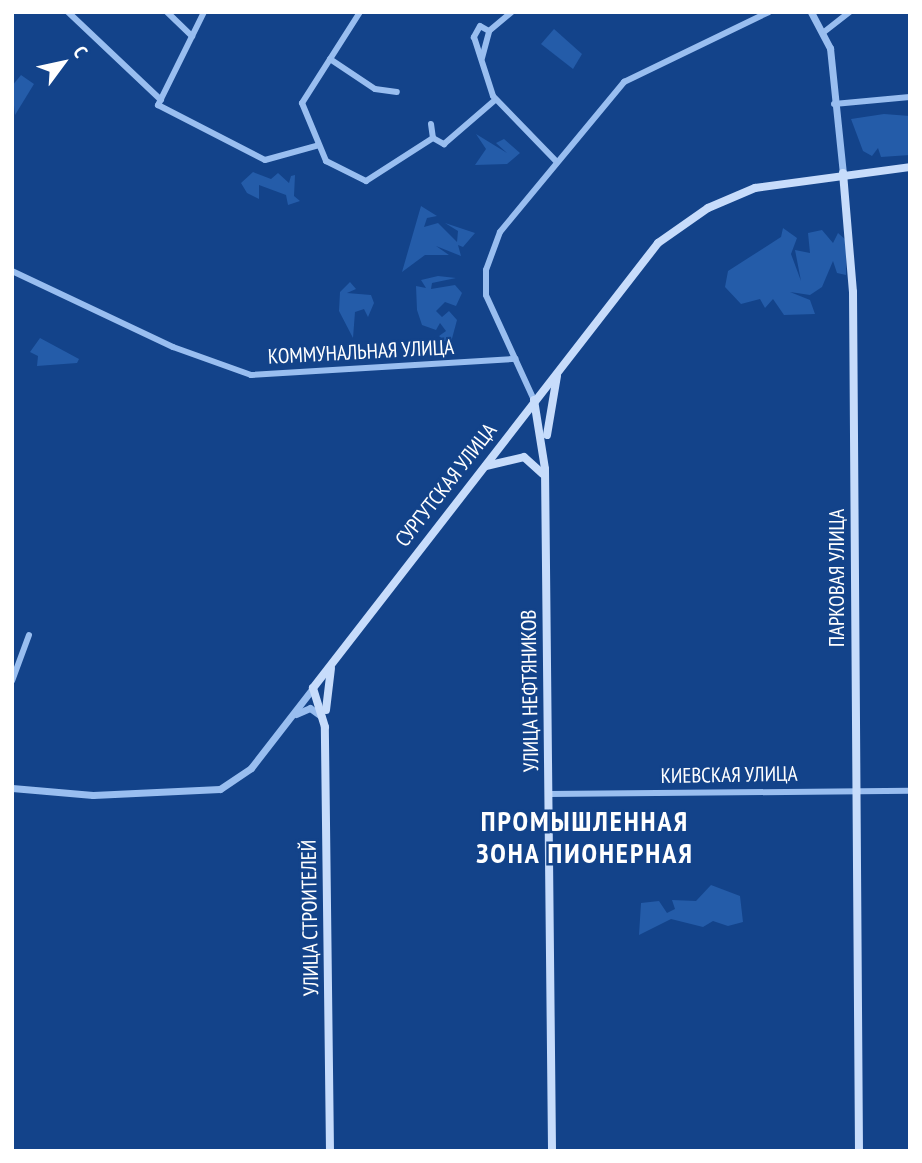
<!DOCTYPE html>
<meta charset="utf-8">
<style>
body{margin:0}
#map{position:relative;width:922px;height:1163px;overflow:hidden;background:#13438a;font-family:"PT Sans Narrow",sans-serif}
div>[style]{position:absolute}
.green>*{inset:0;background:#245ca9}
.minor>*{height:6px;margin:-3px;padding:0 3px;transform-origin:3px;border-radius:3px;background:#99bef0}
.tertiary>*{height:7px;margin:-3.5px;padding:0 3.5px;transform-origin:3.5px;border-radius:3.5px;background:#99bef0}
.secondary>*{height:8px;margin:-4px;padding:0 4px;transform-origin:4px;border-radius:4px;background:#c7dcfb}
span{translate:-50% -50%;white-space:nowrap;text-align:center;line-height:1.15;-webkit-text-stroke:5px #13438a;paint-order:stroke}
.street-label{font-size:21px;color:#fff}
.district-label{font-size:28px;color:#fff;font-weight:700;letter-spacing:2px}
.frame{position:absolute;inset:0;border:14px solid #fff;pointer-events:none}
.north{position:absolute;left:28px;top:28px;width:70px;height:70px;-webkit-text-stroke:5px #13438a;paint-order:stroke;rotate:57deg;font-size:19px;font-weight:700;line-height:28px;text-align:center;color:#fff}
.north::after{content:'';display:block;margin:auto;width:24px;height:32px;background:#fff;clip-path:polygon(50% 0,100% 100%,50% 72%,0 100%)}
</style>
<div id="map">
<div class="green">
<i style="clip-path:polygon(554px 29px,582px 54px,573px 69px,541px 44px)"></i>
<i style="clip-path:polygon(21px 75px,34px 84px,15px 115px,12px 86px)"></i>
<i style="clip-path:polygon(884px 114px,910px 116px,910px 155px,881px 157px,878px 148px,872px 156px,863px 151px,851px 119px)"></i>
<i style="clip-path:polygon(476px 134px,507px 153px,496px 143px,504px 139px,520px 153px,507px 164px,475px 165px,486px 149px)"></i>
<i style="clip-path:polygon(253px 172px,271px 179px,278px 173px,289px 183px,291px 176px,295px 175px,294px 196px,300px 201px,288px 205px,286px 195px,259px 185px,259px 199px,247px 193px,241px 183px)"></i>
<i style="clip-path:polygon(421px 206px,437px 216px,427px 218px,424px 227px,438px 223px,457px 242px,458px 231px,445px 223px,475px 233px,463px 247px,458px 245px,461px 256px,436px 246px,449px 255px,425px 255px,402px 272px)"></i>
<i style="clip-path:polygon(783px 228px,797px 238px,791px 254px,801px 281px,795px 250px,810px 253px,808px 233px,822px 230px,833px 243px,838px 233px,846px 240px,846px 275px,837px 273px,833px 261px,822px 287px,810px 295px,790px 292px,810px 300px,815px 314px,784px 315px,773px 299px,765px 308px,760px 299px,741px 304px,725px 287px,728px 271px,781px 237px)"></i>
<i style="clip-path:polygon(438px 276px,456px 278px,432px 283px,431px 289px,455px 285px,462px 293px,456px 306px,445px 302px,436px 311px,442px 317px,449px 311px,457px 320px,450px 346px,439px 336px,446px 331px,440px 323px,436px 330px,422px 325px,417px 310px,416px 286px,426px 288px,421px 280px)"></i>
<i style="clip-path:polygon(350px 282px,356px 289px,347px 293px,371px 295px,374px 303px,368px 317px,364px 309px,355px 312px,353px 338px,339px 311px,340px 292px)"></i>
<i style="clip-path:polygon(40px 338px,79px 359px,77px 363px,37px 366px,38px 356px,30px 352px)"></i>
<i style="clip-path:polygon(711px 885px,740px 896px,743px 922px,728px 926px,713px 921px,703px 927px,671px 919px,639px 935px,641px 903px,659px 901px,667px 913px,675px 909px,672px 900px,696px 901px)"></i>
</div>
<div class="minor">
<i style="left:68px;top:12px;width:128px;rotate:43.4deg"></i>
<i style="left:167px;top:12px;width:35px;rotate:44deg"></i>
<i style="left:204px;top:12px;width:104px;rotate:116.3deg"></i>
<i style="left:158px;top:105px;width:120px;rotate:27.2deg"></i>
<i style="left:265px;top:160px;width:56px;rotate:-15.5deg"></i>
<i style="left:360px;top:12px;width:108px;rotate:122.5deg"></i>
<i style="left:302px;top:103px;width:63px;rotate:67.5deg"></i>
<i style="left:326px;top:161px;width:45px;rotate:26.6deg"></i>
<i style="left:366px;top:181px;width:80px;rotate:-32.7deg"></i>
<i style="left:489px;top:31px;width:10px;rotate:-151deg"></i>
<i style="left:480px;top:26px;width:13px;rotate:119deg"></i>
<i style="left:474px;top:37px;width:62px;rotate:72.1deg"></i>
<i style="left:493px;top:96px;width:92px;rotate:45.9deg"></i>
<i style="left:824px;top:32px;width:33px;rotate:-38deg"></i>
<i style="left:482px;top:58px;width:28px;rotate:-75deg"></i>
<i style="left:489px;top:31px;width:30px;rotate:-40deg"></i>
<i style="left:330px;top:59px;width:54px;rotate:33.7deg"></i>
<i style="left:375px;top:89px;width:22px;rotate:8deg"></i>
<i style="left:834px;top:104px;width:76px;rotate:-5.3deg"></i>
<i style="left:431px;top:124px;width:14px;rotate:82deg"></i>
<i style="left:433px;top:138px;width:13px;rotate:29deg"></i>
<i style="left:444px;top:144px;width:67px;rotate:-40.8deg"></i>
<i style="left:12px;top:271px;width:178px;rotate:25.3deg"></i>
<i style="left:173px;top:347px;width:83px;rotate:19.7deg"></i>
<i style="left:251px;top:375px;width:265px;rotate:-3.5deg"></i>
<i style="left:534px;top:400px;width:115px;rotate:-114.6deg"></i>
<i style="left:486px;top:295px;width:25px;rotate:-90deg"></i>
<i style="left:486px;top:270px;width:40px;rotate:-69.8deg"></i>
<i style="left:500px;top:232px;width:195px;rotate:-50.4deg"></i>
<i style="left:624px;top:82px;width:161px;rotate:-25.8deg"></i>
<i style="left:12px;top:681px;width:49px;rotate:-69.7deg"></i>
<i style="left:549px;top:794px;width:361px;rotate:-0.5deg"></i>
</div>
<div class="tertiary">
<i style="left:811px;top:12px;width:41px;rotate:62.2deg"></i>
<i style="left:830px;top:48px;width:126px;rotate:84.1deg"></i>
<i style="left:296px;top:714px;width:15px;rotate:-23deg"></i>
<i style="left:310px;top:708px;width:14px;rotate:36deg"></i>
<i style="left:12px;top:788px;width:81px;rotate:4.9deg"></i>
<i style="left:93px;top:795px;width:127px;rotate:-2.7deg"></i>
<i style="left:220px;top:789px;width:37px;rotate:-34deg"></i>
<i style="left:251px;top:768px;width:101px;rotate:-52.2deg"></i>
</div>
<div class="secondary">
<i style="left:843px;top:173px;width:119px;rotate:85.2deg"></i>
<i style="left:853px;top:292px;width:859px;rotate:89.6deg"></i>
<i style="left:534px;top:400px;width:70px;rotate:80.9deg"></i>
<i style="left:545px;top:469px;width:682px;rotate:89.41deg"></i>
<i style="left:547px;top:435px;width:60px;rotate:-80.4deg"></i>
<i style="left:486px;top:466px;width:39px;rotate:-13deg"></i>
<i style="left:524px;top:457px;width:25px;rotate:42deg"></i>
<i style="left:326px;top:710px;width:42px;rotate:-83.2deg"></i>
<i style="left:330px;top:1151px;width:424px;rotate:-90.7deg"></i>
<i style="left:325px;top:727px;width:41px;rotate:-107.1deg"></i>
<i style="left:313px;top:688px;width:563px;rotate:-52.21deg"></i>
<i style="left:658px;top:243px;width:61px;rotate:-35deg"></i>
<i style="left:708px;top:208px;width:51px;rotate:-23.1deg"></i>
<i style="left:755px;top:188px;width:156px;rotate:-7.7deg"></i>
</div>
<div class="street-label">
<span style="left:361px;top:352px;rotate:-3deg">КОММУНАЛЬНАЯ УЛИЦА</span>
<span style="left:446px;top:485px;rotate:-52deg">СУРГУТСКАЯ УЛИЦА</span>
<span style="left:837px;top:578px;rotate:-90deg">ПАРКОВАЯ УЛИЦА</span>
<span style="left:530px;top:691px;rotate:-91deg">УЛИЦА НЕФТЯНИКОВ</span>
<span style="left:729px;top:775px;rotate:-1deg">КИЕВСКАЯ УЛИЦА</span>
<span style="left:310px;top:918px;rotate:-91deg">УЛИЦА СТРОИТЕЛЕЙ</span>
</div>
<div class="district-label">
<span style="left:585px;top:837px">ПРОМЫШЛЕННАЯ<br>ЗОНА ПИОНЕРНАЯ</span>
</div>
<div class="frame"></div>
<div class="north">С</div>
</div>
